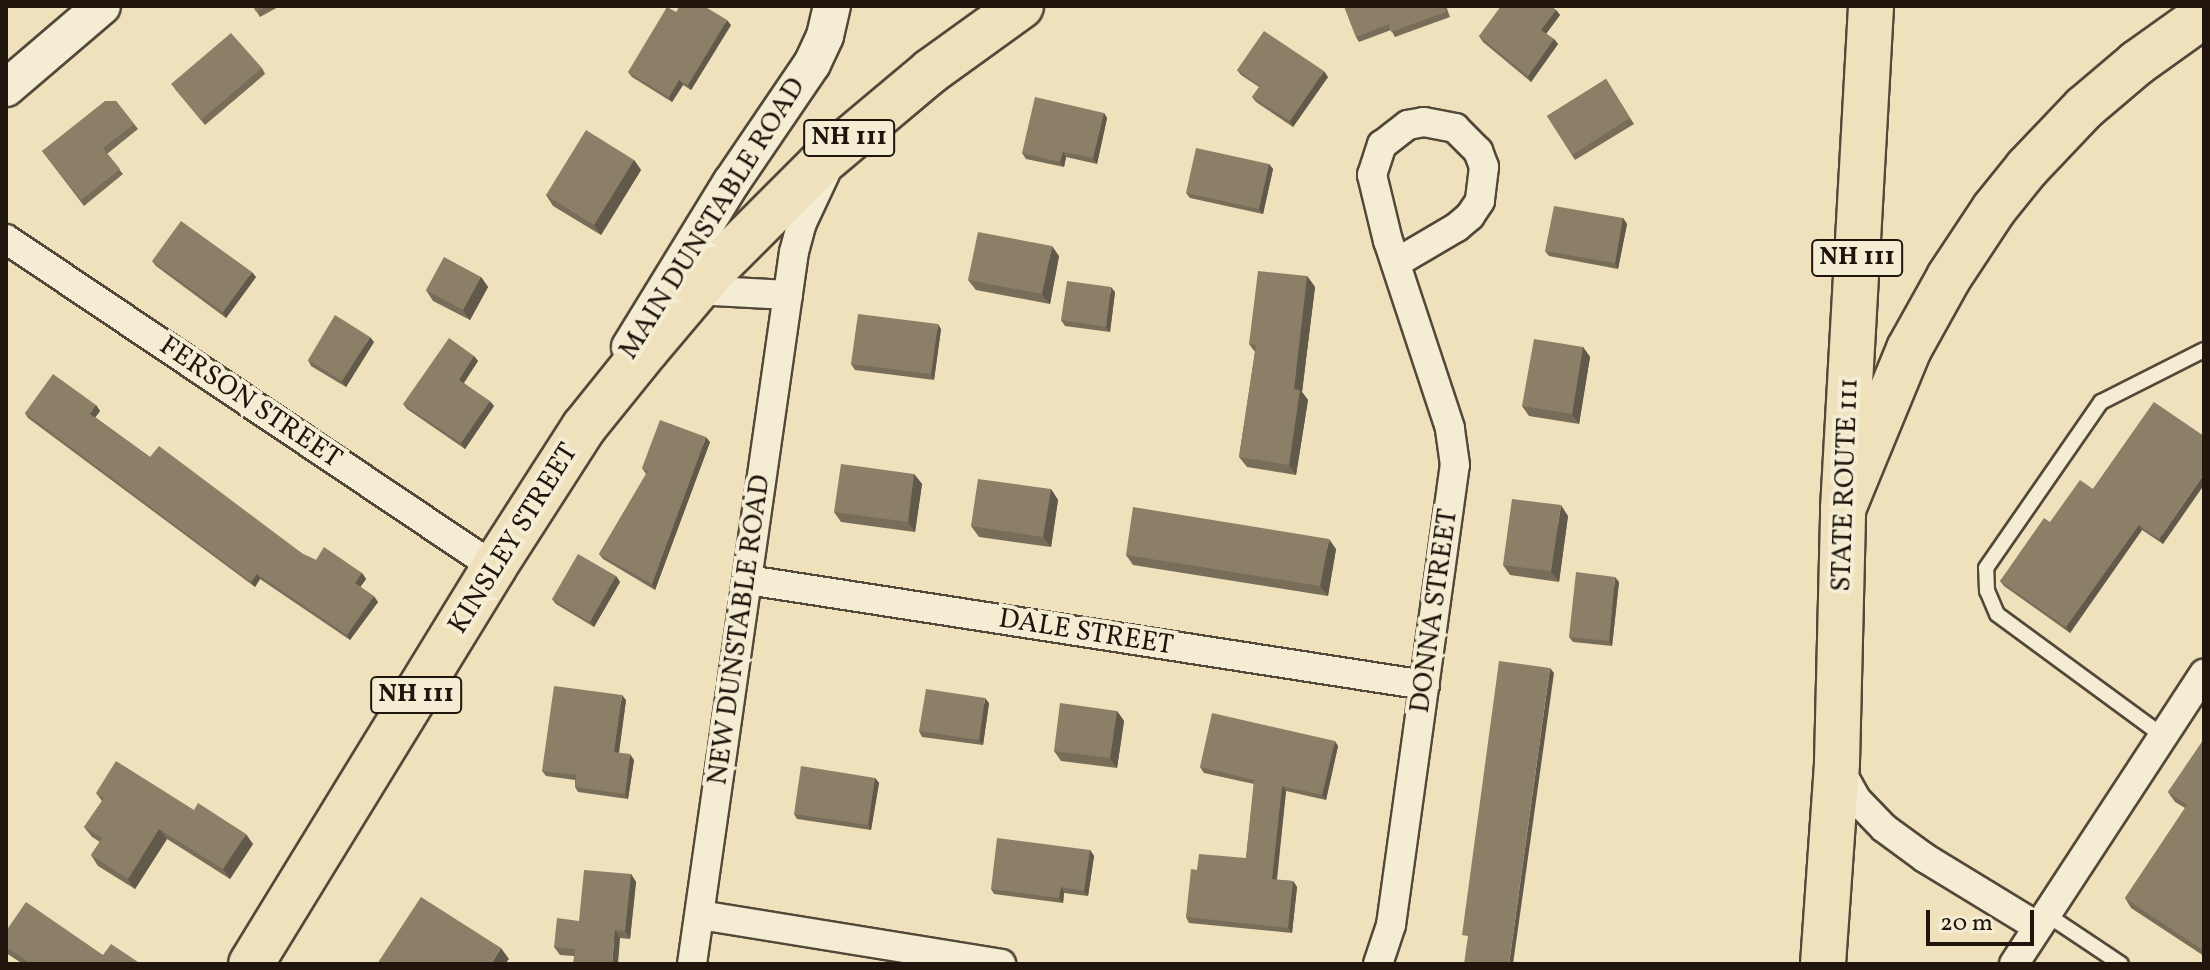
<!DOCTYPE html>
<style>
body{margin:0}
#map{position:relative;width:2210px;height:970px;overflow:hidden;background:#eee1bc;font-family:Vollkorn,serif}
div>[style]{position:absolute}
.roads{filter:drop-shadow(2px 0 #534839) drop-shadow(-2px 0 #534839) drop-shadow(0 2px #534839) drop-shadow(0 -2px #534839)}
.service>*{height:14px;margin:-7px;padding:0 7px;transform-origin:7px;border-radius:7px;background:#f4ecd3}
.minor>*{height:28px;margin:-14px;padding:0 14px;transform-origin:14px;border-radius:14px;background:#f4ecd3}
.tertiary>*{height:36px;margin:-18px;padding:0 18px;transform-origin:18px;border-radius:18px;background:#f4ecd3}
.primary>*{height:44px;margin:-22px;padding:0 22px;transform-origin:22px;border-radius:22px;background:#eee1bc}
.motorway>*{height:44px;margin:-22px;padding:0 22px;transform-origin:22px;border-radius:22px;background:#eee1bc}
.wall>*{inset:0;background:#786d59}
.shaded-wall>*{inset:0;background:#615949}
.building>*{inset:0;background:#8b7f68}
span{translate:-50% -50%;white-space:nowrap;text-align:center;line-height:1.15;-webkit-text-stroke:8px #f4ecd3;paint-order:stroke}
.shield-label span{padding:2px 6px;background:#f4ecd3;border:2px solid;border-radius:6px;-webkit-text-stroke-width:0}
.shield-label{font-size:26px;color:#1f150d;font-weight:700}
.street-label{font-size:28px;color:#1f150d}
.frame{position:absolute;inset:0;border:8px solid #1f150d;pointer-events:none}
.scale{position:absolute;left:1926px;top:910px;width:108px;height:36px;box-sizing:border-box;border:4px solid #1f150d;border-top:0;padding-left:10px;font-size:24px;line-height:28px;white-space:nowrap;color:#1f150d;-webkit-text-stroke:6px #f4ecd3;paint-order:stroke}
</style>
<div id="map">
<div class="roads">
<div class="service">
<i style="left:2163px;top:736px;width:206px;rotate:-143.7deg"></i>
<i style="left:1997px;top:614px;width:25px;rotate:-113deg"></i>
<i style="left:1987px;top:591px;width:23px;rotate:-92deg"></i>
<i style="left:1986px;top:568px;width:202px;rotate:-55.3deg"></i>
<i style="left:2101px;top:402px;width:115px;rotate:-26.8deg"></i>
<i style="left:2046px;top:914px;width:90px;rotate:33.7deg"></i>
</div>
<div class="minor">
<i style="left:6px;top:239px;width:588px;rotate:33.91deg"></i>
<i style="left:695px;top:290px;width:93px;rotate:3.1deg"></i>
<i style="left:748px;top:580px;width:685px;rotate:8.82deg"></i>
<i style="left:1839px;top:768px;width:35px;rotate:61deg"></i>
<i style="left:1856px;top:799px;width:40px;rotate:46deg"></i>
<i style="left:1884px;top:828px;width:51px;rotate:36.2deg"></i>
<i style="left:1925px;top:858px;width:132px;rotate:31.4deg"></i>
<i style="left:700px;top:915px;width:305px;rotate:9.2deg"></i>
<i style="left:692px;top:964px;width:719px;rotate:-81.85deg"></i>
<i style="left:794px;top:252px;width:30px;rotate:-75deg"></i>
<i style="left:802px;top:223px;width:54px;rotate:-64.9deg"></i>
<i style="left:1378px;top:964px;width:41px;rotate:-71.6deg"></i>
<i style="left:1391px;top:925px;width:464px;rotate:-82.1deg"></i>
<i style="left:1455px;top:465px;width:37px;rotate:-98deg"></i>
<i style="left:1450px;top:428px;width:197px;rotate:-108.3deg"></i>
<i style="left:1388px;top:241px;width:68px;rotate:-103.6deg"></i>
<i style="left:1372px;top:175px;width:32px;rotate:-72deg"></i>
<i style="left:1382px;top:145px;width:33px;rotate:-38deg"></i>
<i style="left:1408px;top:125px;width:16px;rotate:-11deg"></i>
<i style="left:1424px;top:122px;width:32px;rotate:11deg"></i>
<i style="left:1455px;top:128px;width:33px;rotate:45deg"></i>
<i style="left:1478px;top:151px;width:17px;rotate:69deg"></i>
<i style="left:1484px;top:167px;width:34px;rotate:97deg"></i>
<i style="left:1480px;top:201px;width:18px;rotate:124deg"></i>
<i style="left:1470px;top:216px;width:17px;rotate:140deg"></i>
<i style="left:1457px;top:227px;width:71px;rotate:149.5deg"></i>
<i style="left:2014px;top:964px;width:347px;rotate:-56.8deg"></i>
</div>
<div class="tertiary">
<i style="left:6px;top:88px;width:126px;rotate:-40.5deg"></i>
<i style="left:630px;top:347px;width:193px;rotate:-58.4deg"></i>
<i style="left:731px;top:183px;width:144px;rotate:-55.8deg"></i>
<i style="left:812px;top:64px;width:31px;rotate:-65deg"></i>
<i style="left:825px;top:36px;width:31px;rotate:-77deg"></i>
</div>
<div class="primary">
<i style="left:251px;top:964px;width:465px;rotate:-58.5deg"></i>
<i style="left:494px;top:567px;width:166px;rotate:-57.3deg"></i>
<i style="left:584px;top:427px;width:100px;rotate:-51.1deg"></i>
<i style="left:647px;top:349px;width:102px;rotate:-49.8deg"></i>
<i style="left:713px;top:271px;width:150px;rotate:-45deg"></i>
<i style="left:819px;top:165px;width:146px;rotate:-40deg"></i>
<i style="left:931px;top:71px;width:111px;rotate:-35.8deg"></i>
<i style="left:1823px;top:964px;width:202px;rotate:-86deg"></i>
<i style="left:1837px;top:762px;width:253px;rotate:-88.6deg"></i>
<i style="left:1843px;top:509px;width:504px;rotate:-86.81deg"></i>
</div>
<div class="motorway">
<i style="left:1843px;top:509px;width:173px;rotate:-67.6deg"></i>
<i style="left:1909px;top:349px;width:82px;rotate:-60.9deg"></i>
<i style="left:1949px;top:277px;width:82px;rotate:-56.5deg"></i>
<i style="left:1994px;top:209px;width:53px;rotate:-51.2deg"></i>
<i style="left:2027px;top:168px;width:83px;rotate:-46.5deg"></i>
<i style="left:2084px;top:108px;width:70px;rotate:-40.3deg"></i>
<i style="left:2137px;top:63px;width:82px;rotate:-35.6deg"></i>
</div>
</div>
<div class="wall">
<i style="clip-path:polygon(253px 6px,280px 6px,260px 17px)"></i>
<i style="clip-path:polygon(1344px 6px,1446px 6px,1450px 17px,1395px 37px,1391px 30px,1359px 42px,1356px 37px)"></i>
<i style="clip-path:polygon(1556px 10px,1560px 15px,1546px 34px,1554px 39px,1558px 44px,1531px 82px,1483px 42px,1479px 36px)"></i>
<i style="clip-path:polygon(676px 12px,731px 25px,691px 90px,683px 85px,672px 102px,632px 77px,628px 72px)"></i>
<i style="clip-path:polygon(262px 68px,265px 74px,205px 125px,175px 89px)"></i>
<i style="clip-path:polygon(1237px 70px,1328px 77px,1293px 127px,1256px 102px,1252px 97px,1259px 87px,1241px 75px)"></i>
<i style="clip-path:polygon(1606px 79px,1634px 124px,1575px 160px,1547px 116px)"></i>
<i style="clip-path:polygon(116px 101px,138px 129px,107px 154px,123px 174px,84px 206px,42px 151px)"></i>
<i style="clip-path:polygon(1104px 113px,1107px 118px,1097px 164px,1066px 157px,1064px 167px,1026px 159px,1022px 153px)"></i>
<i style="clip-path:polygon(634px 160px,641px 170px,601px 235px,553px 206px,546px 195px)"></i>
<i style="clip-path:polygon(1269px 164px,1273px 169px,1263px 214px,1190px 198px,1186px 193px)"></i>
<i style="clip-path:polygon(1623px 218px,1627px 224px,1618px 269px,1549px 256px,1545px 251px)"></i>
<i style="clip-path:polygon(1059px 256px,1050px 304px,976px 290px,968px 280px)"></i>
<i style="clip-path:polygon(152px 261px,256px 277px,226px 318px,156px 266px)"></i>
<i style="clip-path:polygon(1307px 276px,1315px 287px,1302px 392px,1308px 400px,1296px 475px,1247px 467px,1239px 457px,1255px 352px,1249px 344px)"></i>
<i style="clip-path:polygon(481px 277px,488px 287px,470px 320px,433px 301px,426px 290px)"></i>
<i style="clip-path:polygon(1115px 292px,1110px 332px,1065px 326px,1061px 320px)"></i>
<i style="clip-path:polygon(941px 329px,934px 380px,855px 370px,851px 364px)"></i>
<i style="clip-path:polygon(374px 342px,346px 387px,311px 366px,308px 360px)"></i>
<i style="clip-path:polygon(1583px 347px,1590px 357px,1579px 424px,1529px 416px,1522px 406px)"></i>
<i style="clip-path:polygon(474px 356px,478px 361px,464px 383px,494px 406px,465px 449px,407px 409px,403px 404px)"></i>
<i style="clip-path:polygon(2154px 402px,2163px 544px,2142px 530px,2070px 633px,2004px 586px,2000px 581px,2050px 522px,2093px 489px)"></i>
<i style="clip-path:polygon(96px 405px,100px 411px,95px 417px,150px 457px,303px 554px,316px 560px,362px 573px,366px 579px,360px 587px,378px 602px,350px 640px,260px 579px,255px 587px,28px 418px,25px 413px)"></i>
<i style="clip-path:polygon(710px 442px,655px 590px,603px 559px,599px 554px,646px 474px,642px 468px)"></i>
<i style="clip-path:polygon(914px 474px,922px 484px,915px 532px,841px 522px,834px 512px)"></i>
<i style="clip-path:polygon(1051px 489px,1058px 500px,1051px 547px,979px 537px,971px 526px)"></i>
<i style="clip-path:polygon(1568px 516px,1559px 582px,1510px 575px,1503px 565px)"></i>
<i style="clip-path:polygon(1336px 549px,1328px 596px,1133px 565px,1126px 555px)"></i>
<i style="clip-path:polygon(616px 576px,620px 582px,594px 627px,556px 604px,552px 599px)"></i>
<i style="clip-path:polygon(1619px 582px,1612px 646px,1573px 642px,1569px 637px)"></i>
<i style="clip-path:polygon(626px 700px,619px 753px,634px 760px,628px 799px,578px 792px,575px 787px,575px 780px,546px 776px,542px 771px)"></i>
<i style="clip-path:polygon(989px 703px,983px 745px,922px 737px,919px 731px)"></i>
<i style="clip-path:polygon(1117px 711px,1124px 721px,1117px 768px,1061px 761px,1054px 751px)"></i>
<i style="clip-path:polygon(2204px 739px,2204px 956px,2131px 908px,2125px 898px,2185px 808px,2175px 802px,2168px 792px)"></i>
<i style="clip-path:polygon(1338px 746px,1326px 800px,1286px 791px,1277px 880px,1293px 881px,1297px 887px,1292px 933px,1189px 923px,1186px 917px,1197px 870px,1246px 858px,1254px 784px,1204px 773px,1200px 767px)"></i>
<i style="clip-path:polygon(875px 778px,879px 783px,871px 830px,797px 819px,794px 814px)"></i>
<i style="clip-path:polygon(96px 793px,194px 810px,253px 844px,230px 879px,167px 839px,135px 889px,98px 866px,91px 855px,100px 842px,92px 837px,84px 827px,102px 801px)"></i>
<i style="clip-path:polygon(1090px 850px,1094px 856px,1088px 896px,1064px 893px,1063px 903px,994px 894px,991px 889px)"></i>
<i style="clip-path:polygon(631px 874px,636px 882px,630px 939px,620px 938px,574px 956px,560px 955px,554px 947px,579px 921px)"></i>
<i style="clip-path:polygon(6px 931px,103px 955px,141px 964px,23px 964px,6px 953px)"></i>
</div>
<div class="shaded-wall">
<i style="clip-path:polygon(1556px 10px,1560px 15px,1545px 35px,1541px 30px)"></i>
<i style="clip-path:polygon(727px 20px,731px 25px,691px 90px,688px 85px)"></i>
<i style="clip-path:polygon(1554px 39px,1558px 44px,1531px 82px,1528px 76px)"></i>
<i style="clip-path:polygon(1324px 71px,1328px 77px,1293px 127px,1290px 121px)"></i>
<i style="clip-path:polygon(679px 80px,683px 85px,672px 102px,669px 97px)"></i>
<i style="clip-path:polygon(1104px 113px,1107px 118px,1097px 164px,1093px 158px)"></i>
<i style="clip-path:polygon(1063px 152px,1066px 157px,1064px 167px,1060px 162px)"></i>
<i style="clip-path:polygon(634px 160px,641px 170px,601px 235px,594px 225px)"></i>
<i style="clip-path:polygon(1269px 164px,1273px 169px,1263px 214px,1259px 209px)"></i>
<i style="clip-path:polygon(1623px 218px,1627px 224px,1618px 269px,1615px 263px)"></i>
<i style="clip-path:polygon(1052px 246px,1059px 256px,1050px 304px,1042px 294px)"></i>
<i style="clip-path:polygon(252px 272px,256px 277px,226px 318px,223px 312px)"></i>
<i style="clip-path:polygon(1307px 276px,1315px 287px,1302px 392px,1308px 400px,1296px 475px,1289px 465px,1294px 389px)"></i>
<i style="clip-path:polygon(481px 277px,488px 287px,470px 320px,463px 310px)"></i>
<i style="clip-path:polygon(1111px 287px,1115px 292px,1110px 332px,1106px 327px)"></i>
<i style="clip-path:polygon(938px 324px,941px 329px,934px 380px,931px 374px)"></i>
<i style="clip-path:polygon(370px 337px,374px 342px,346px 387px,342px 381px)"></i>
<i style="clip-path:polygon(1583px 347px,1590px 357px,1579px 424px,1572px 414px)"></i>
<i style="clip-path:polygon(474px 356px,478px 361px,462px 385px,459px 380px)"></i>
<i style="clip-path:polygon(490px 401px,494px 406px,465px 449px,461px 443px)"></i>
<i style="clip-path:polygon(96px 405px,100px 411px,94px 419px,90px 414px)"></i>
<i style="clip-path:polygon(706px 437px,710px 442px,655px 590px,652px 584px)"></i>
<i style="clip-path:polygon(914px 474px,922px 484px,915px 532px,908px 522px)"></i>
<i style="clip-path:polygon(2204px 474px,2204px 485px,2163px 544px,2159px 539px)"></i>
<i style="clip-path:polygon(1051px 489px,1058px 500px,1051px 547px,1043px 537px)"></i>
<i style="clip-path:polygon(1561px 505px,1568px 516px,1559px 582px,1551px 571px)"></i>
<i style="clip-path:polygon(2139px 525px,2142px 530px,2070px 633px,2066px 627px)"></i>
<i style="clip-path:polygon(1329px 539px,1336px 549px,1328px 596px,1320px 586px)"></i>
<i style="clip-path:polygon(362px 573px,366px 579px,359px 589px,355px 583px)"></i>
<i style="clip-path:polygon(257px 574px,260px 579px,255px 587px,251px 582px)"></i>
<i style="clip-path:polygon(616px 576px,620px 582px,594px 627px,590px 622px)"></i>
<i style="clip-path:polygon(1615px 577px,1619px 582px,1612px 646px,1609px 641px)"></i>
<i style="clip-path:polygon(374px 596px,378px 602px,350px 640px,347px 635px)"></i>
<i style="clip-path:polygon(1550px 668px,1554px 673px,1513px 964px,1509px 964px)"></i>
<i style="clip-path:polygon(622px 695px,626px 700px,618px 758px,614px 752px)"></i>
<i style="clip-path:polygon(985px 698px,989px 703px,983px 745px,979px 740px)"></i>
<i style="clip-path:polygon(1117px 711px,1124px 721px,1117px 768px,1110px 758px)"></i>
<i style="clip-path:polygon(1335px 741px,1338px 746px,1326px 800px,1322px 795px)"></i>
<i style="clip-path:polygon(630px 754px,634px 760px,628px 799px,625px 794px)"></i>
<i style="clip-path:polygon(875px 778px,879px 783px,871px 830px,868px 825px)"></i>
<i style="clip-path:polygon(1282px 786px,1286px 791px,1276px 884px,1272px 879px)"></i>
<i style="clip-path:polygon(159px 829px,167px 839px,135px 889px,128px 879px)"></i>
<i style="clip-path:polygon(246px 834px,253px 844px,230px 879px,223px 869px)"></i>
<i style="clip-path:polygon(1090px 850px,1094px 856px,1088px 896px,1084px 891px)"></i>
<i style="clip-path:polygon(631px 874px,636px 882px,630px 939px,625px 931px)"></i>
<i style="clip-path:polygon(1293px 881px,1297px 887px,1292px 933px,1288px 928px)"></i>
<i style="clip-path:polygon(1061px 887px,1064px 893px,1063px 903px,1059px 898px)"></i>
<i style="clip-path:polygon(615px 930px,620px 938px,618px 964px,612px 964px)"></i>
<i style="clip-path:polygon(501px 948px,509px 959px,505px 964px,491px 964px)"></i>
</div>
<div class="building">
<i style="clip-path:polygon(253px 6px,267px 6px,256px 12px)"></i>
<i style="clip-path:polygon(680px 6px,704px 6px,727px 20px,688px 85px,679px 80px,669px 97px,628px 72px,667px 7px,676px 12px)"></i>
<i style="clip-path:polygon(1344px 6px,1444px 6px,1446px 12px,1391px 32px,1389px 24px,1356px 37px)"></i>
<i style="clip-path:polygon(1501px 6px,1551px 6px,1556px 10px,1541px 30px,1554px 39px,1528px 76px,1479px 36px)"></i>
<i style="clip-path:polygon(1264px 31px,1324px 71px,1290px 121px,1252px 97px,1260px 86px,1237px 70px)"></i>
<i style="clip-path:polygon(231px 33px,262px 68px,201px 120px,171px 84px)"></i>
<i style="clip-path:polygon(1606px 79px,1630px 118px,1572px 155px,1547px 116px)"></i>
<i style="clip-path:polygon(1035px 97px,1104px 113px,1093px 158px,1063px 152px,1060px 162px,1022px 153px)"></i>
<i style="clip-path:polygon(105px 101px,116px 101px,134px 124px,103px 148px,120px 169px,81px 200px,42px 151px)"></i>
<i style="clip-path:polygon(586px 130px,634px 160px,594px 225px,546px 195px)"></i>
<i style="clip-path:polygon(1196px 148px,1269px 164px,1259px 209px,1186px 193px)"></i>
<i style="clip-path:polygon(1554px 206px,1623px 218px,1615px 263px,1545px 251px)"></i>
<i style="clip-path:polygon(181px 221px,252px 272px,223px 312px,152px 261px)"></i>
<i style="clip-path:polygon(978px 232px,1052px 246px,1042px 294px,968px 280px)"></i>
<i style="clip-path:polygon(444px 257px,481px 277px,463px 310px,426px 290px)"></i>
<i style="clip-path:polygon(1258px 271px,1307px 276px,1294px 389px,1300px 390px,1289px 465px,1239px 457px,1256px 345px,1249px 344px)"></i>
<i style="clip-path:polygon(1067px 281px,1111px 287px,1106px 327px,1061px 320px)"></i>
<i style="clip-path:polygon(858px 314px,938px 324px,931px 374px,851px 364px)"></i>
<i style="clip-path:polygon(335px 315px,370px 337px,342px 381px,308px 360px)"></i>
<i style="clip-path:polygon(449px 338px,474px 356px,459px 380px,490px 401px,461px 443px,403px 404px)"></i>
<i style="clip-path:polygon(1534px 339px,1583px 347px,1572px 414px,1522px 406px)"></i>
<i style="clip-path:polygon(53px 374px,96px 405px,90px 414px,150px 457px,159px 446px,303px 554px,316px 560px,324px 547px,362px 573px,355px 583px,374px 596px,347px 635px,257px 574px,251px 582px,25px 413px)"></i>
<i style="clip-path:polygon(2154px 402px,2204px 436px,2204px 474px,2159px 539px,2139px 525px,2066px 627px,2000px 581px,2044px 518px,2050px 522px,2080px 480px,2093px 489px)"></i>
<i style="clip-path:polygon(660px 420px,706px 437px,652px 584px,599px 554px,648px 471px,642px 468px)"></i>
<i style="clip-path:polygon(841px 464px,914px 474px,908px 522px,834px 512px)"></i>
<i style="clip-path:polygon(978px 479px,1051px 489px,1043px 537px,971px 526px)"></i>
<i style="clip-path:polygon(1512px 499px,1561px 505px,1551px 571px,1503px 565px)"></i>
<i style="clip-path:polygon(1133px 507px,1329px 539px,1320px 586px,1126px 555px)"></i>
<i style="clip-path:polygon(578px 554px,616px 576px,590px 622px,552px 599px)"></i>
<i style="clip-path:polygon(1576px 572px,1615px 577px,1609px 641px,1569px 637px)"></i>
<i style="clip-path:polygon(1499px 661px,1550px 668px,1509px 964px,1464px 964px,1468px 936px,1462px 935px)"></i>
<i style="clip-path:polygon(554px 686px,622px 695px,614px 752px,630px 754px,625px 794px,575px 787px,576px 775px,542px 771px)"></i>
<i style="clip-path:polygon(926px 689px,985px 698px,979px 740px,919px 731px)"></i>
<i style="clip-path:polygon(1060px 703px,1117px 711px,1110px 758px,1054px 751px)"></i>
<i style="clip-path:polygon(1212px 713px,1335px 741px,1322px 795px,1282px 786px,1272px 879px,1293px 881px,1288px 928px,1186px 917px,1191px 869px,1197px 870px,1199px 854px,1246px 858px,1254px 780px,1200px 767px)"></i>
<i style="clip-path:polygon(2204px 739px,2204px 951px,2125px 898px,2187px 805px,2168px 792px)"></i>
<i style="clip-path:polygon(116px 761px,194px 810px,198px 803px,246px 834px,223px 869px,159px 829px,128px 879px,91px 855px,102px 838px,84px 827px,104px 798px,96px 793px)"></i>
<i style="clip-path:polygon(801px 766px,875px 778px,868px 825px,794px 814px)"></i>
<i style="clip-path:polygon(997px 838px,1090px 850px,1084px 891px,1061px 887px,1059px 898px,991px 889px)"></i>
<i style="clip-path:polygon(584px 870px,631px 874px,625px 931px,615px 930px,612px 964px,573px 964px,575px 949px,554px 947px,557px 918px,579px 921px)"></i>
<i style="clip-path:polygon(421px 897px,501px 948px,491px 964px,377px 964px)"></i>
<i style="clip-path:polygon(26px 902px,103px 955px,111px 944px,141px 964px,25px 964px,27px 961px,6px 947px,6px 931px)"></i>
</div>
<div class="shield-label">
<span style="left:849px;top:138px">NH 111</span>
<span style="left:1857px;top:258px">NH 111</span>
<span style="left:416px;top:695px">NH 111</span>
</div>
<div class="street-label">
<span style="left:713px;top:219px;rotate:-58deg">MAIN DUNSTABLE ROAD</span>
<span style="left:250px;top:403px;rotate:34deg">FERSON STREET</span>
<span style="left:1846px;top:485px;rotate:-88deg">STATE ROUTE 111</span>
<span style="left:514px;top:539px;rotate:-58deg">KINSLEY STREET</span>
<span style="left:1435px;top:611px;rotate:-82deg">DONNA STREET</span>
<span style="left:740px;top:630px;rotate:-82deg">NEW DUNSTABLE ROAD</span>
<span style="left:1086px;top:633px;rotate:9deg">DALE STREET</span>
</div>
<div class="frame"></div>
<div class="scale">20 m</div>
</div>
